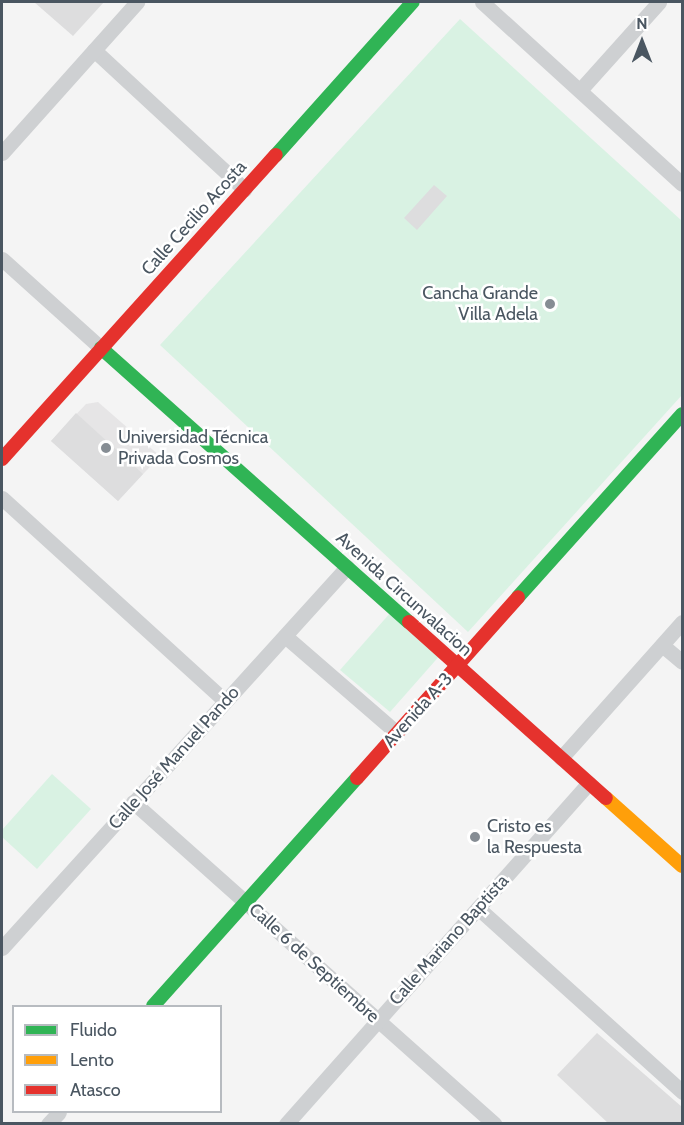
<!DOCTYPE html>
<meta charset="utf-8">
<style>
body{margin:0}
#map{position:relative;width:684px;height:1125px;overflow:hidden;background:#f4f4f4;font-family:Cabin,sans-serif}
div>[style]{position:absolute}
.education>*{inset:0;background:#e6e5e6}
.green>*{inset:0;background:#d9f2e3}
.building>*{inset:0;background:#ddddde}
.street>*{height:15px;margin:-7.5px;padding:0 7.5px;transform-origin:7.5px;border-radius:7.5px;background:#ced0d2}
.fast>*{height:14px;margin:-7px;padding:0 7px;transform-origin:7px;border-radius:7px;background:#30b455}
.slow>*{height:14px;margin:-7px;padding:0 7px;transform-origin:7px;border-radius:7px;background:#ff9f0a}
.jam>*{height:14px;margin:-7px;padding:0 7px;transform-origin:7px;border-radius:7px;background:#e5322d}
.dots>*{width:16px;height:16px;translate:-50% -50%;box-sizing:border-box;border:3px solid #fff;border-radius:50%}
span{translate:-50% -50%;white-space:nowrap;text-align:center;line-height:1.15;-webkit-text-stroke:5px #fff;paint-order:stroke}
.street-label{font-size:18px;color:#4a5661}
.poi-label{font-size:18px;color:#4a5661}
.right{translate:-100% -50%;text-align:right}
.left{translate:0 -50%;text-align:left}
.frame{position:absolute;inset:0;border:3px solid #4a5661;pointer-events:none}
.legend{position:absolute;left:12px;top:1005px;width:210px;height:108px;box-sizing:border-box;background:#fff;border:2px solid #b7bbc0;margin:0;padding:8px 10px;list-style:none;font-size:18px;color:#4a5661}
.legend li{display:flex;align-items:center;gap:12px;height:30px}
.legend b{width:30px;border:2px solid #b7bbc0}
.north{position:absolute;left:612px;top:12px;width:60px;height:60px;-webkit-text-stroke:4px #fff;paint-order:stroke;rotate:0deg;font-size:16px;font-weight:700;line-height:24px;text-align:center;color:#4a5661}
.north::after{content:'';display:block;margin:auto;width:21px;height:27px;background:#4a5661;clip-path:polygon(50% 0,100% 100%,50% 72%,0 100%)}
</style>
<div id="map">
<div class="education">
<i style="clip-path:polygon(98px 402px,160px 456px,118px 501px,51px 441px,86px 404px)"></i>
</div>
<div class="green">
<i style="clip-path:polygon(460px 19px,682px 221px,682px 395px,468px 632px,160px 345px)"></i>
<i style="clip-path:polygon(391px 612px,442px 653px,390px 712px,340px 670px)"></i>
<i style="clip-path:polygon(52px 774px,91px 809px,37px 869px,2px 837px,2px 830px)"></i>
</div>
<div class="building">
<i style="clip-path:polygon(34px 2px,104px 2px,73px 36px)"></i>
<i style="clip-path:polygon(434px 185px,447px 196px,417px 230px,404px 218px)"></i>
<i style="clip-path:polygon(76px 413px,143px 474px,118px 501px,51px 441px)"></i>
<i style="clip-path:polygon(597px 1033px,682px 1107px,682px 1124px,609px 1124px,557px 1075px)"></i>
</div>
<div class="street">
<i style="left:482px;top:2px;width:270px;rotate:42.3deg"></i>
<i style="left:94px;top:50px;width:205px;rotate:42.8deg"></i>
<i style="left:581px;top:89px;width:117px;rotate:-48.1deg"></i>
<i style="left:2px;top:153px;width:203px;rotate:-48.2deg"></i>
<i style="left:2px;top:259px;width:133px;rotate:42deg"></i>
<i style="left:2px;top:498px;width:302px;rotate:42.3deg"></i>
<i style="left:285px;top:636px;width:148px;rotate:40.9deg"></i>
<i style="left:662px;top:645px;width:26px;rotate:40deg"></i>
<i style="left:561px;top:758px;width:182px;rotate:-48.3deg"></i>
<i style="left:133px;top:802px;width:484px;rotate:41.7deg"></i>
<i style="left:478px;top:908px;width:275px;rotate:42deg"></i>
<i style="left:2px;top:948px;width:514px;rotate:-47.84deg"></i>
<i style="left:48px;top:1124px;width:16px;rotate:-47deg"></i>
<i style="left:286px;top:1124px;width:456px;rotate:-48.4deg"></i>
</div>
<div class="fast">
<i style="left:276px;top:155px;width:205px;rotate:-48.2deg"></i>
<i style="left:101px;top:348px;width:412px;rotate:41.7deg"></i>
<i style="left:518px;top:597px;width:246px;rotate:-48.1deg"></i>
<i style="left:153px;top:1006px;width:306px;rotate:-48.2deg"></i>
</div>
<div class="slow">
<i style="left:606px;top:798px;width:102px;rotate:41.8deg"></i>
</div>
<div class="jam">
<i style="left:2px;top:459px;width:409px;rotate:-48deg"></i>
<i style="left:409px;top:622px;width:264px;rotate:41.8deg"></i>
<i style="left:357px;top:778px;width:242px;rotate:-48.3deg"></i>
</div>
<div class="dots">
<i style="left:550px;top:304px;background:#868d94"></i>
<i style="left:106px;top:448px;background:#868d94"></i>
<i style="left:475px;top:837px;background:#868d94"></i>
</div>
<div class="street-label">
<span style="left:194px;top:218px;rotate:-48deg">Calle Cecilio Acosta</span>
<span style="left:404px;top:594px;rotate:42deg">Avenida Circunvalacion</span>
<span style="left:418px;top:710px;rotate:-48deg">Avenida A-3</span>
<span style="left:174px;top:758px;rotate:-48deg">Calle José Manuel Pando</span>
<span style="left:449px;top:940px;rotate:-48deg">Calle Mariano Baptista</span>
<span style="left:314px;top:963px;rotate:42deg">Calle 6 de Septiembre</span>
</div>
<div class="poi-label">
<span class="right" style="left:538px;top:304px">Cancha Grande<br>Villa Adela</span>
<span class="left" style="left:118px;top:448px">Universidad Técnica<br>Privada Cosmos</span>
<span class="left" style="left:487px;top:837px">Cristo es<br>la Respuesta</span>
</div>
<div class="frame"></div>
<ul class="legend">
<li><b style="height:8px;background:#30b455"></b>Fluido</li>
<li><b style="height:8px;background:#ff9f0a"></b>Lento</li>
<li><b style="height:8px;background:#e5322d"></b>Atasco</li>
</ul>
<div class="north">N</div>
</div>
